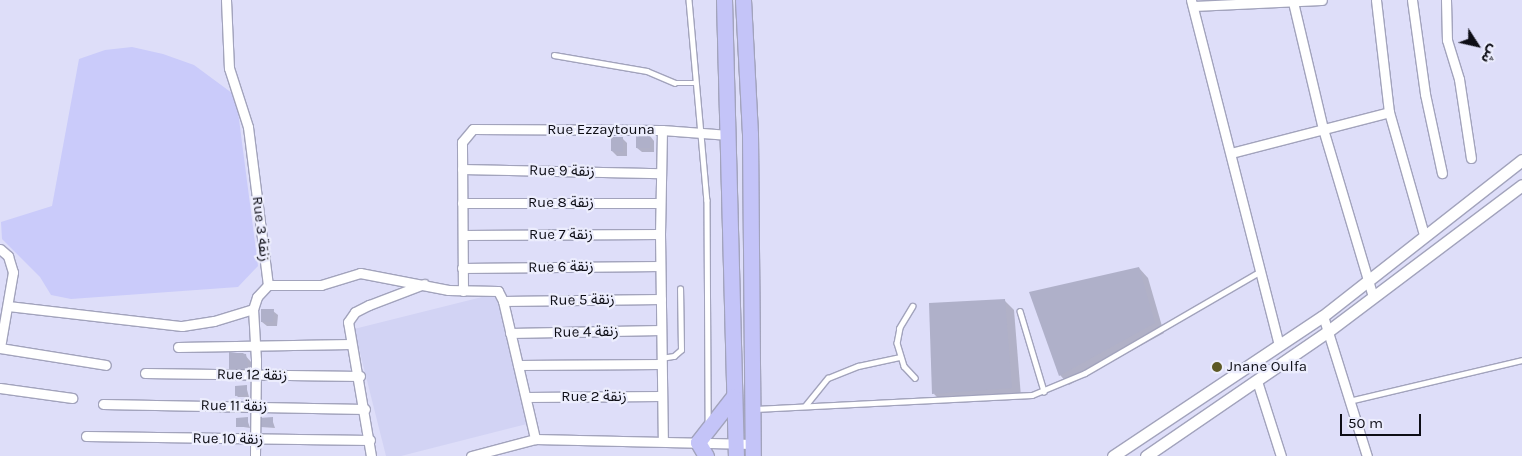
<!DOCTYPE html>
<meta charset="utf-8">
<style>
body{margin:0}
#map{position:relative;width:1522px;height:456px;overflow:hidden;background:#dedef9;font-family:Karla,"Noto Sans Arabic",sans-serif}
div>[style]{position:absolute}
.built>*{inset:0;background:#d2d3f4}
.green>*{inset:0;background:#cacbfa}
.shadow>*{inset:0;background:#0003}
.building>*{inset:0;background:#afb0c9}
.roads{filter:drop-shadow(1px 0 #a2a3bc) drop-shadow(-1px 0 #a2a3bc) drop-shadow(0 1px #a2a3bc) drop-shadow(0 -1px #a2a3bc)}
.service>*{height:4.5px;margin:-2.25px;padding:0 2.25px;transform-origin:2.25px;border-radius:2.25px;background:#fff}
.minor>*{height:9px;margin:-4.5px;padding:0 4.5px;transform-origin:4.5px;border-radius:4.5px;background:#fff}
.tertiary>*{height:11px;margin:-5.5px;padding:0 5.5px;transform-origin:5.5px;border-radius:5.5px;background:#fff}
.trunk>*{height:15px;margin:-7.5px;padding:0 7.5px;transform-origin:7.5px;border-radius:7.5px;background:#c4c4f8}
.dots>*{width:14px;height:14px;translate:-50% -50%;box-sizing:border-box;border:2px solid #ecedfd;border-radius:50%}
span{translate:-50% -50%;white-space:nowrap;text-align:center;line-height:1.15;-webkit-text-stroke:4.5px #ecedfd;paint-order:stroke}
.street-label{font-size:15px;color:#0e0e16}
.poi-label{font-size:15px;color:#0e0e16}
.left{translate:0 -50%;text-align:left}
.north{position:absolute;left:1452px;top:20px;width:50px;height:50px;-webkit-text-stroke:4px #ecedfd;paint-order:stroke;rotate:125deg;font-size:14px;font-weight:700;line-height:20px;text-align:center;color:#0e0e16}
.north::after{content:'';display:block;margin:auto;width:18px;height:22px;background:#0e0e16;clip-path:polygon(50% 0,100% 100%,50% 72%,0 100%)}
.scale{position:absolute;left:1340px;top:414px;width:81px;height:22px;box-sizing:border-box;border:2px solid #0e0e16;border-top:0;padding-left:6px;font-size:15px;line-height:18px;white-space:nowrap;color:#0e0e16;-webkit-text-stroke:4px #ecedfd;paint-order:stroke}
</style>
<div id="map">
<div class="built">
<i style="clip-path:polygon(498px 293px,531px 423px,401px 456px,386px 456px,354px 329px)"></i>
</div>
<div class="green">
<i style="clip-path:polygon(132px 47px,163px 54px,194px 65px,236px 96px,258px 266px,238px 287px,71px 299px,51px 295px,40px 277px,2px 239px,1px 222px,52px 206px,79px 59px,105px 50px)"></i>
</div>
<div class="shadow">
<i style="clip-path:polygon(650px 136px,654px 141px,654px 152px,642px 152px,637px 148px)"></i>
<i style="clip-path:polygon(622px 138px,627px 143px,627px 156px,617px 156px,612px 151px)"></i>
<i style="clip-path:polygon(1139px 268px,1148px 278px,1164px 333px,1069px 385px,1060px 375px)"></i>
<i style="clip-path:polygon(1004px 300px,1014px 310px,1021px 397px,943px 403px,934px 394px)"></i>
<i style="clip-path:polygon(273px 311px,278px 315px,277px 326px,267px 326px,262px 322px)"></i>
<i style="clip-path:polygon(230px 353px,243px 353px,252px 363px,253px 376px)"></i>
<i style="clip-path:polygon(246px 386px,249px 397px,238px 397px,236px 395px)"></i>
<i style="clip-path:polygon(247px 419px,250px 428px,237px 426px)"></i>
<i style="clip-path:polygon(272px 419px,275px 428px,261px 427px)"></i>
</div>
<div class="building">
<i style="clip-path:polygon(636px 135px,650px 135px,650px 148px,636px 148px)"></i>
<i style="clip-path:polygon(611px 137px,623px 137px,623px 152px,611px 151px)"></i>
<i style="clip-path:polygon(1139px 267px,1155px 323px,1059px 376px,1029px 292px)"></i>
<i style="clip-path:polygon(1005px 299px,1012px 388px,932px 394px,929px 303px)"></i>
<i style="clip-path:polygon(261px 309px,274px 309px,273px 322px,261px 322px)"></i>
<i style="clip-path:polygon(229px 352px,246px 354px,249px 372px,229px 372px)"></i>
<i style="clip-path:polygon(247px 385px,247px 395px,235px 396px,235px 386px)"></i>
<i style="clip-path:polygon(248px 417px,248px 427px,236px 427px,236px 418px)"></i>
<i style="clip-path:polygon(273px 417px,273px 427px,259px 427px,259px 418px)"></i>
</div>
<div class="roads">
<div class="service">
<i style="left:689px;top:0;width:201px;rotate:84.9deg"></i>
<i style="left:707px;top:200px;width:223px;rotate:89.7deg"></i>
<i style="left:554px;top:55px;width:94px;rotate:9.8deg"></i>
<i style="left:647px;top:71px;width:30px;rotate:23deg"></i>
<i style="left:675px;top:83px;width:21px"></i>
<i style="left:913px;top:306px;width:26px;rotate:121deg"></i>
<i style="left:900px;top:328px;width:15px;rotate:101deg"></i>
<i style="left:897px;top:343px;width:24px;rotate:73deg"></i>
<i style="left:904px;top:366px;width:16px;rotate:47deg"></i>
<i style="left:1020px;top:311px;width:84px;rotate:73.3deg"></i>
<i style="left:661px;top:358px;width:13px;rotate:-9deg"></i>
<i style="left:674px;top:356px;width:9px;rotate:-41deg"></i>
<i style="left:681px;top:350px;width:61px;rotate:-90.9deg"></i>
<i style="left:1349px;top:401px;width:178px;rotate:-13.3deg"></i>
<i style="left:805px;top:406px;width:36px;rotate:-51deg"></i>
<i style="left:828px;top:378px;width:32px;rotate:-22deg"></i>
<i style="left:858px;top:366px;width:43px;rotate:-12.1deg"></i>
<i style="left:755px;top:409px;width:277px;rotate:-2.9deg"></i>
<i style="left:1032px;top:395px;width:57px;rotate:-22.5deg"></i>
<i style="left:1085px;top:373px;width:203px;rotate:-30.1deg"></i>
</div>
<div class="minor">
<i style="left:226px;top:0;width:68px;rotate:87.5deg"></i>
<i style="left:229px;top:68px;width:62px;rotate:72.1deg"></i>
<i style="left:248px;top:127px;width:159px;rotate:82.8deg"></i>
<i style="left:268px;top:285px;width:16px;rotate:133deg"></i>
<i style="left:257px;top:297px;width:13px;rotate:108deg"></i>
<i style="left:253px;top:309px;width:51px;rotate:86.6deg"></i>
<i style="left:256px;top:360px;width:96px;rotate:90.6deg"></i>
<i style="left:1191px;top:0;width:355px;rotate:75.7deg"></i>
<i style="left:1376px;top:0;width:113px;rotate:83.4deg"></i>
<i style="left:1389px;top:112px;width:128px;rotate:74.1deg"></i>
<i style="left:1412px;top:0;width:95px;rotate:82.1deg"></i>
<i style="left:1425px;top:94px;width:81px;rotate:77.9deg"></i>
<i style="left:1446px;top:0;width:40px;rotate:88.6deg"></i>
<i style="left:1447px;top:40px;width:41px;rotate:72.9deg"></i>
<i style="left:1459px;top:79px;width:80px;rotate:81.4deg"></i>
<i style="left:1293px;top:2px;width:130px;rotate:76.7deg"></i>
<i style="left:1323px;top:129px;width:175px;rotate:73.4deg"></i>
<i style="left:1193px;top:6px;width:129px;rotate:-2.7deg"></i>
<i style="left:662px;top:130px;width:104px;rotate:91.1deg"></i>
<i style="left:660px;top:234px;width:207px;rotate:89.2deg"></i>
<i style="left:1231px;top:153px;width:163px;rotate:-14.5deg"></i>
<i style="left:462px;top:169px;width:199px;rotate:1.2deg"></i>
<i style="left:462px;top:203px;width:198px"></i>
<i style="left:463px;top:235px;width:197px;rotate:-0.3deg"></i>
<i style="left:0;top:249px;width:11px;rotate:41deg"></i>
<i style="left:8px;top:256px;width:17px;rotate:73deg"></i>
<i style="left:13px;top:272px;width:76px;rotate:99.8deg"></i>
<i style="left:462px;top:268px;width:198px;rotate:-0.6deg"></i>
<i style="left:268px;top:285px;width:53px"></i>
<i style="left:321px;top:285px;width:41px;rotate:-17.1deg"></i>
<i style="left:360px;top:273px;width:90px;rotate:10.9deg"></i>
<i style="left:448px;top:290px;width:50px;rotate:1.1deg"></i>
<i style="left:498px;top:291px;width:11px;rotate:63deg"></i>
<i style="left:503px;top:301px;width:142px;rotate:76.9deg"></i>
<i style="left:463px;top:291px;width:149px;rotate:-90.4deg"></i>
<i style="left:462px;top:142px;width:17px;rotate:-50deg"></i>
<i style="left:473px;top:129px;width:189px;rotate:0.3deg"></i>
<i style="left:662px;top:130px;width:67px;rotate:4.3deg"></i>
<i style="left:503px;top:301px;width:158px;rotate:-0.7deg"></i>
<i style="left:8px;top:306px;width:175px;rotate:6.6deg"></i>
<i style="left:182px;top:326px;width:32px;rotate:-9deg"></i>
<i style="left:214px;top:321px;width:41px;rotate:-17.1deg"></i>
<i style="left:1323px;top:316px;width:147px;rotate:72.6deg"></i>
<i style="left:510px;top:333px;width:151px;rotate:-1.1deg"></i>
<i style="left:178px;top:347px;width:173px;rotate:-1deg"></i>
<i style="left:0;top:348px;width:107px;rotate:9.1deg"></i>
<i style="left:518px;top:365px;width:143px;rotate:-0.4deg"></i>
<i style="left:145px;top:373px;width:215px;rotate:0.8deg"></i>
<i style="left:1257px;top:381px;width:79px;rotate:72.3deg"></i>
<i style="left:0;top:388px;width:73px;rotate:7.9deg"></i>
<i style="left:526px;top:397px;width:135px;rotate:-0.4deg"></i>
<i style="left:103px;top:404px;width:262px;rotate:1.1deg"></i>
<i style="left:86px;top:436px;width:284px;rotate:0.8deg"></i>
<i style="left:371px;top:456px;width:136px;rotate:-99.7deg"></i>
<i style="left:348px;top:322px;width:12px;rotate:-55deg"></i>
<i style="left:355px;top:312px;width:16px;rotate:-27deg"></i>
<i style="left:369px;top:305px;width:59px;rotate:-20.9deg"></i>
<i style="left:471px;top:456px;width:66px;rotate:-14.9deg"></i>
<i style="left:535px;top:439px;width:218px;rotate:1.3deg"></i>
</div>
<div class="tertiary">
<i style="left:1113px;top:456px;width:252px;rotate:-33.7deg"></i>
<i style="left:1323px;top:316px;width:253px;rotate:-38.1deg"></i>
<i style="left:1146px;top:456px;width:219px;rotate:-34.4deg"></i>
<i style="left:1327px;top:332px;width:244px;rotate:-37deg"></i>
</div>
<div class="trunk">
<i style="left:724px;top:0;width:456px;rotate:88.5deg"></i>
<i style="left:743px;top:0;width:134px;rotate:87deg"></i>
<i style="left:750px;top:134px;width:322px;rotate:89.5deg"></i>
<i style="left:706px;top:456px;width:16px;rotate:-120deg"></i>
<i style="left:698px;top:442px;width:58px;rotate:-52deg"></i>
</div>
</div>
<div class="dots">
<i style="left:1217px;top:367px;background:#5d5925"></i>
</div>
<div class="street-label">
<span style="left:601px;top:130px">Rue Ezzaytouna</span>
<span style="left:562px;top:171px;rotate:1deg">Rue 9 زنقة</span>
<span style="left:561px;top:203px">Rue 8 زنقة</span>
<span style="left:261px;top:229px;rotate:83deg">Rue 3 زنقة</span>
<span style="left:561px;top:235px">Rue 7 زنقة</span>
<span style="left:561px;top:267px;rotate:-1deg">Rue 6 زنقة</span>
<span style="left:582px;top:300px;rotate:-1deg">Rue 5 زنقة</span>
<span style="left:586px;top:332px;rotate:-1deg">Rue 4 زنقة</span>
<span style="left:252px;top:375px;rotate:1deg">Rue 12 زنقة</span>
<span style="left:594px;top:397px">Rue 2 زنقة</span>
<span style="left:234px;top:406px;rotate:1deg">Rue 11 زنقة</span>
<span style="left:228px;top:439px;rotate:1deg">Rue 10 زنقة</span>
</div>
<div class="poi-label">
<span class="left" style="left:1227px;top:367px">Jnane Oulfa</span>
</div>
<div class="north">ش</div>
<div class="scale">50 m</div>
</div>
